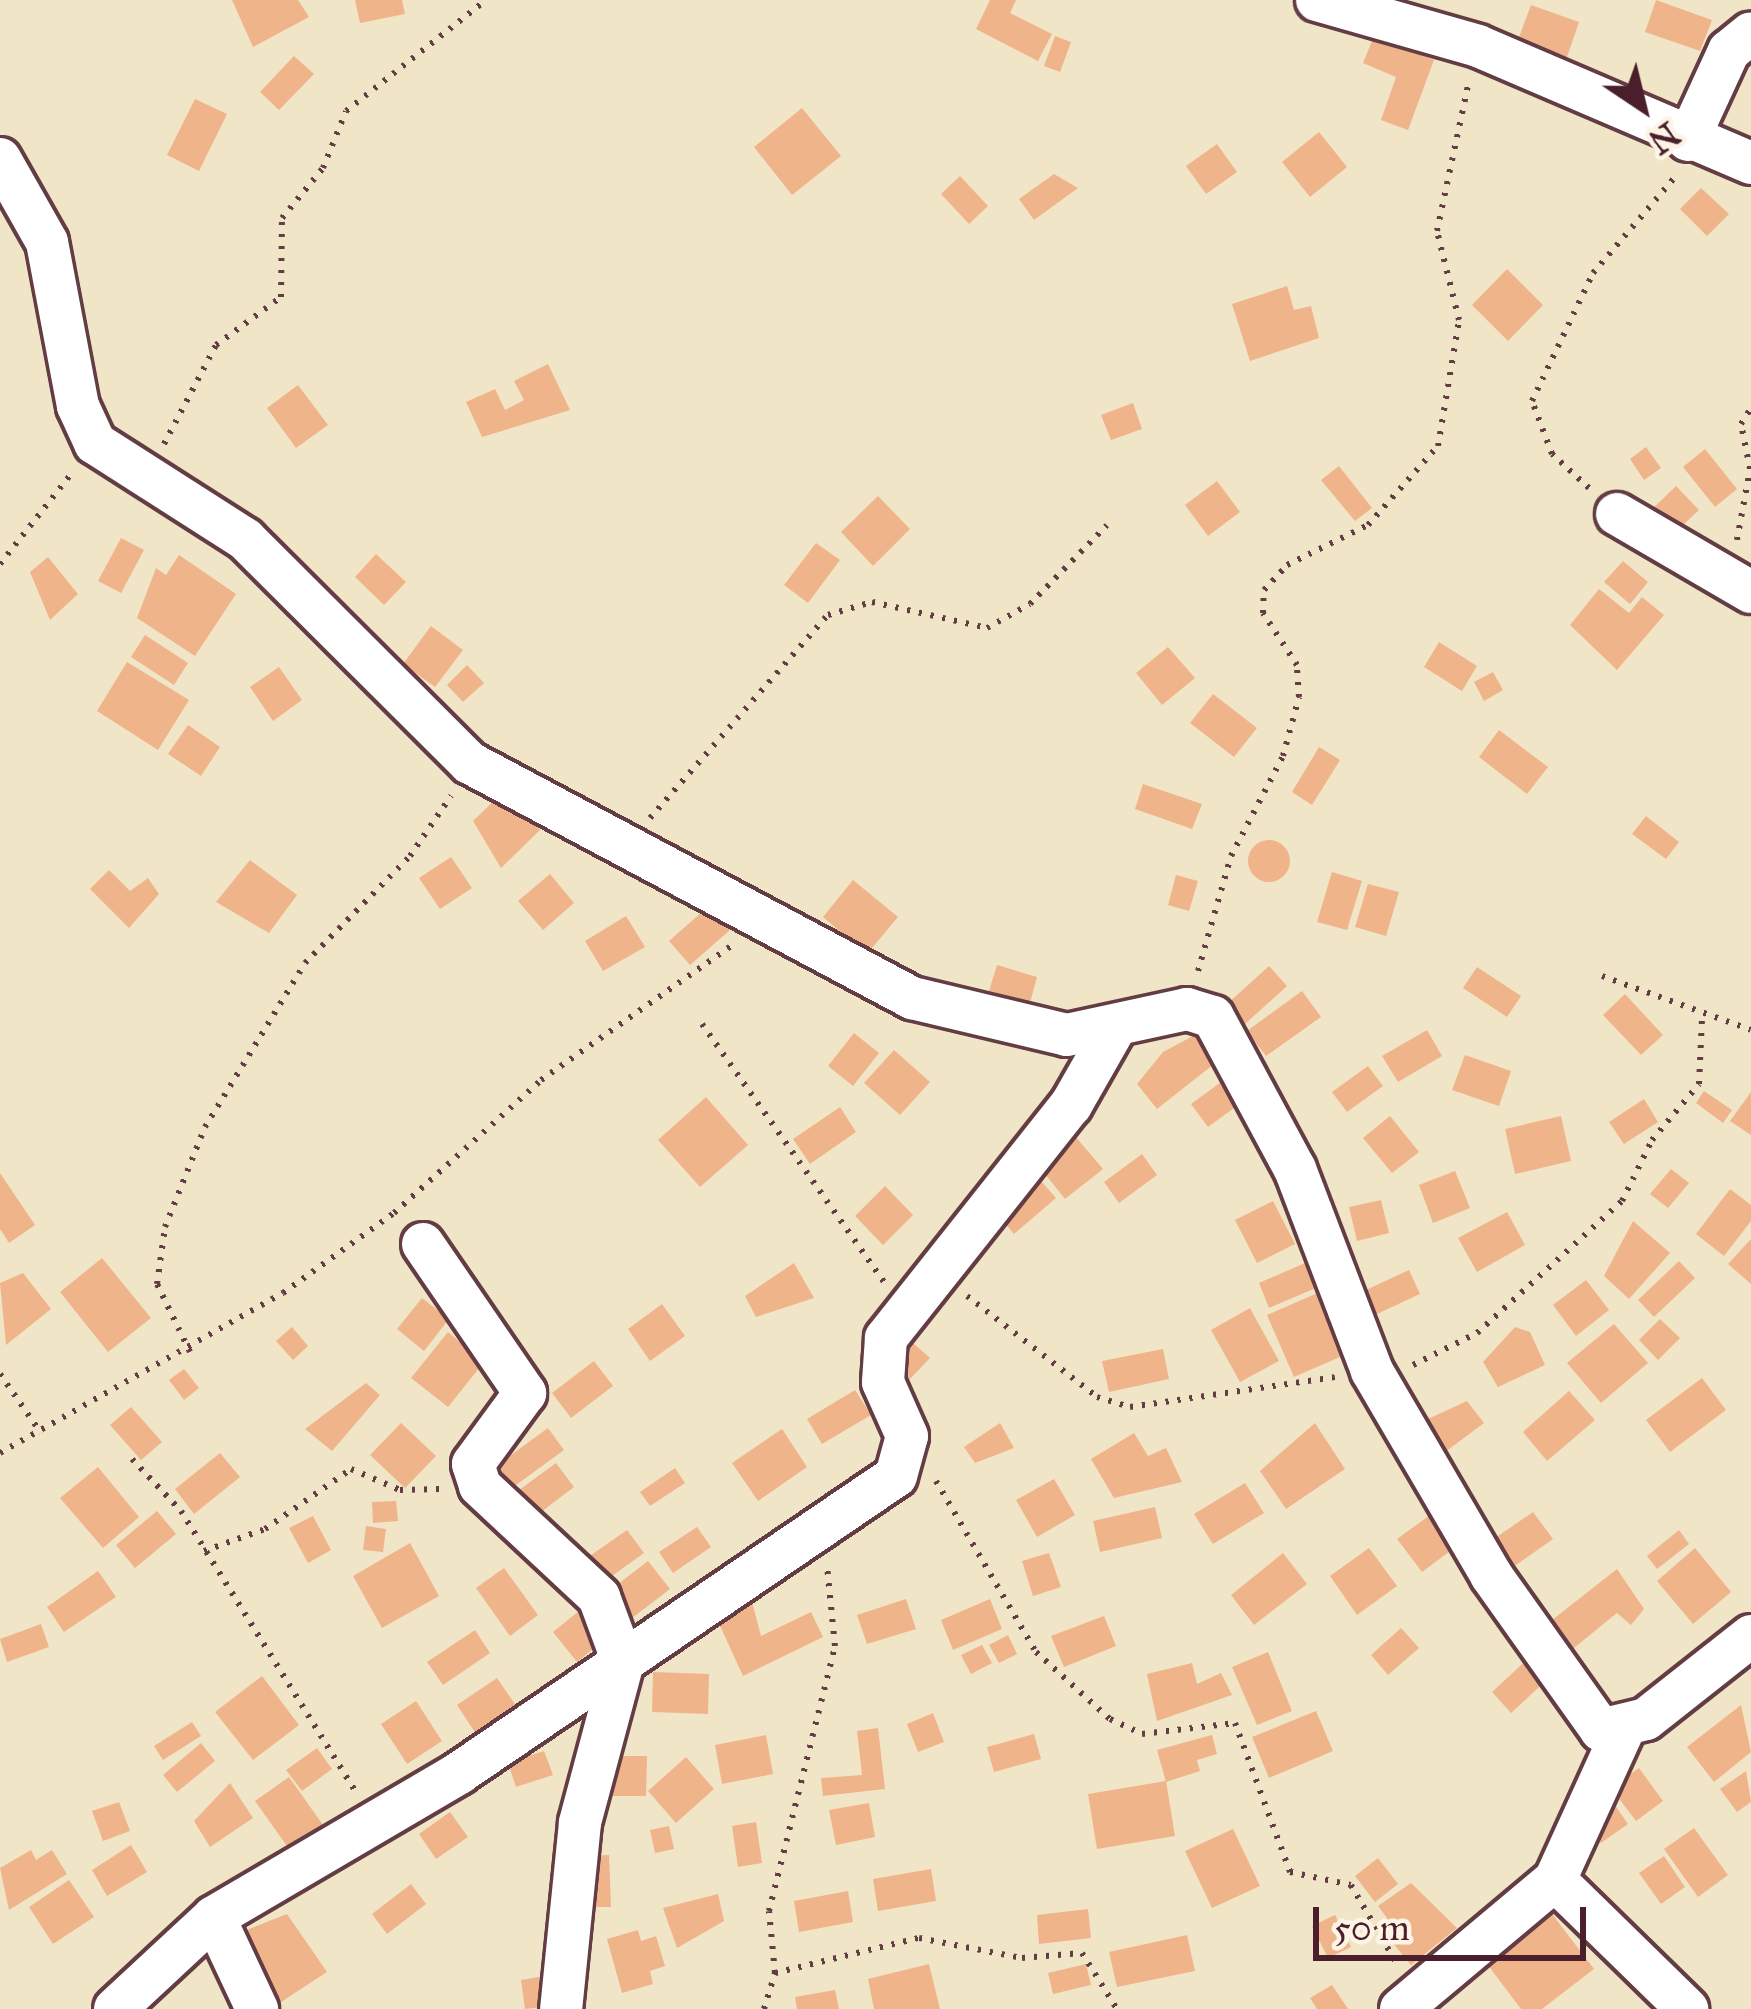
<!DOCTYPE html>
<style>
body{margin:0}
#map{position:relative;width:1751px;height:2009px;overflow:hidden;background:#f1e5c8;font-family:"IM FELL Great Primer",serif}
div>[style]{position:absolute}
.building>*{inset:0;background:#f0b48a}
.round{border-radius:50%}
.path>*{height:6px;margin-top:-3px;transform-origin:0;background:repeating-linear-gradient(90deg,#633d43 0 3px,transparent 0 12px)}
.roads{filter:drop-shadow(3px 0 #633d43) drop-shadow(-3px 0 #633d43) drop-shadow(0 3px #633d43) drop-shadow(0 -3px #633d43)}
.street>*{height:42px;margin:-21px;padding:0 21px;transform-origin:21px;border-radius:21px;background:#fff}
span{translate:-50% -50%;white-space:nowrap;text-align:center;line-height:1.15;-webkit-text-stroke:9px #fcf5e5;paint-order:stroke}
.north{position:absolute;left:1583px;top:48px;width:120px;height:120px;-webkit-text-stroke:9px #fcf5e5;paint-order:stroke;rotate:145deg;font-size:33px;font-weight:700;line-height:48px;text-align:center;color:#4a1f2b}
.north::after{content:'';display:block;margin:auto;width:42px;height:54px;background:#4a1f2b;clip-path:polygon(50% 0,100% 100%,50% 72%,0 100%)}
.scale{position:absolute;left:1313px;top:1907px;width:273px;height:54px;box-sizing:border-box;border:6px solid #4a1f2b;border-top:0;padding-left:15px;font-size:36px;line-height:42px;white-space:nowrap;color:#4a1f2b;-webkit-text-stroke:9px #fcf5e5;paint-order:stroke}
</style>
<div id="map">
<div class="building">
<i style="clip-path:polygon(232px 0,298px 0,309px 17px,253px 47px)"></i>
<i style="clip-path:polygon(355px 0,402px 0,405px 14px,360px 23px)"></i>
<i style="clip-path:polygon(990px 0,1016px 0,1010px 13px,1052px 34px,1038px 61px,976px 29px)"></i>
<i style="clip-path:polygon(1656px 0,1712px 20px,1700px 51px,1645px 32px)"></i>
<i style="clip-path:polygon(1531px 5px,1579px 22px,1567px 57px,1518px 40px)"></i>
<i style="clip-path:polygon(1055px 36px,1071px 42px,1060px 72px,1044px 66px)"></i>
<i style="clip-path:polygon(1374px 36px,1434px 60px,1408px 130px,1381px 120px,1396px 77px,1363px 63px)"></i>
<i style="clip-path:polygon(294px 56px,314px 74px,279px 110px,260px 92px)"></i>
<i style="clip-path:polygon(195px 99px,227px 114px,199px 171px,167px 155px)"></i>
<i style="clip-path:polygon(802px 108px,841px 156px,792px 195px,754px 147px)"></i>
<i style="clip-path:polygon(1319px 132px,1347px 167px,1310px 197px,1282px 162px)"></i>
<i style="clip-path:polygon(1217px 144px,1237px 172px,1206px 194px,1186px 166px)"></i>
<i style="clip-path:polygon(1054px 174px,1078px 188px,1034px 220px,1019px 199px)"></i>
<i style="clip-path:polygon(960px 176px,988px 206px,969px 224px,941px 194px)"></i>
<i style="clip-path:polygon(1701px 188px,1729px 214px,1707px 236px,1680px 209px)"></i>
<i style="clip-path:polygon(1507px 269px,1543px 305px,1508px 341px,1472px 305px)"></i>
<i style="clip-path:polygon(1287px 286px,1294px 310px,1311px 306px,1319px 338px,1250px 361px,1232px 304px)"></i>
<i style="clip-path:polygon(548px 364px,570px 410px,482px 437px,466px 402px,495px 389px,505px 410px,524px 400px,514px 381px)"></i>
<i style="clip-path:polygon(298px 385px,328px 425px,296px 448px,267px 408px)"></i>
<i style="clip-path:polygon(1133px 403px,1142px 429px,1111px 440px,1101px 415px)"></i>
<i style="clip-path:polygon(1646px 447px,1661px 468px,1644px 480px,1630px 459px)"></i>
<i style="clip-path:polygon(1705px 449px,1737px 489px,1715px 507px,1683px 467px)"></i>
<i style="clip-path:polygon(1339px 466px,1372px 508px,1355px 521px,1321px 480px)"></i>
<i style="clip-path:polygon(1217px 481px,1240px 512px,1208px 536px,1185px 505px)"></i>
<i style="clip-path:polygon(1676px 486px,1699px 510px,1668px 539px,1645px 516px)"></i>
<i style="clip-path:polygon(878px 496px,910px 529px,873px 566px,841px 532px)"></i>
<i style="clip-path:polygon(121px 538px,144px 550px,121px 593px,98px 581px)"></i>
<i style="clip-path:polygon(816px 543px,840px 560px,808px 603px,784px 585px)"></i>
<i style="clip-path:polygon(376px 554px,406px 582px,384px 605px,355px 577px)"></i>
<i style="clip-path:polygon(179px 555px,236px 594px,195px 656px,137px 618px,156px 568px,166px 575px)"></i>
<i style="clip-path:polygon(48px 557px,78px 594px,50px 620px,30px 572px)"></i>
<i style="clip-path:polygon(1623px 561px,1648px 582px,1630px 604px,1604px 582px)"></i>
<i style="clip-path:polygon(1599px 589px,1629px 613px,1642px 597px,1664px 615px,1617px 670px,1570px 625px)"></i>
<i style="clip-path:polygon(431px 626px,463px 650px,435px 687px,403px 664px)"></i>
<i style="clip-path:polygon(145px 635px,188px 663px,174px 685px,131px 657px)"></i>
<i style="clip-path:polygon(1439px 642px,1477px 666px,1462px 691px,1424px 667px)"></i>
<i style="clip-path:polygon(1168px 647px,1195px 678px,1162px 705px,1136px 673px)"></i>
<i style="clip-path:polygon(127px 662px,189px 700px,158px 750px,97px 711px)"></i>
<i style="clip-path:polygon(467px 665px,484px 683px,463px 702px,447px 685px)"></i>
<i style="clip-path:polygon(279px 667px,302px 700px,273px 721px,250px 687px)"></i>
<i style="clip-path:polygon(1493px 672px,1503px 690px,1484px 701px,1474px 682px)"></i>
<i style="clip-path:polygon(1213px 694px,1257px 728px,1234px 757px,1190px 723px)"></i>
<i style="clip-path:polygon(188px 725px,220px 747px,201px 776px,168px 754px)"></i>
<i style="clip-path:polygon(1499px 730px,1548px 767px,1527px 794px,1479px 757px)"></i>
<i style="clip-path:polygon(1319px 747px,1340px 760px,1312px 805px,1292px 792px)"></i>
<i style="clip-path:polygon(1143px 784px,1202px 804px,1192px 829px,1135px 809px)"></i>
<i style="clip-path:polygon(503px 792px,540px 830px,501px 868px,473px 821px)"></i>
<i style="clip-path:polygon(1646px 816px,1679px 842px,1666px 859px,1632px 834px)"></i>
<i class="round" style="left:1248px;top:840px;width:42px;height:42px"></i>
<i style="clip-path:polygon(451px 857px,472px 888px,440px 909px,419px 878px)"></i>
<i style="clip-path:polygon(250px 860px,297px 895px,269px 933px,216px 902px)"></i>
<i style="clip-path:polygon(109px 870px,130px 891px,148px 878px,159px 894px,129px 928px,90px 889px)"></i>
<i style="clip-path:polygon(1332px 872px,1362px 881px,1347px 930px,1317px 922px)"></i>
<i style="clip-path:polygon(550px 874px,574px 903px,543px 930px,518px 901px)"></i>
<i style="clip-path:polygon(1176px 875px,1198px 881px,1189px 911px,1168px 905px)"></i>
<i style="clip-path:polygon(853px 880px,898px 917px,867px 954px,823px 917px)"></i>
<i style="clip-path:polygon(1368px 884px,1399px 892px,1386px 936px,1355px 927px)"></i>
<i style="clip-path:polygon(709px 906px,730px 930px,690px 965px,669px 941px)"></i>
<i style="clip-path:polygon(626px 916px,645px 947px,603px 971px,585px 941px)"></i>
<i style="clip-path:polygon(997px 965px,1037px 977px,1030px 1003px,989px 991px)"></i>
<i style="clip-path:polygon(1269px 966px,1287px 986px,1245px 1024px,1227px 1004px)"></i>
<i style="clip-path:polygon(1477px 967px,1521px 996px,1507px 1017px,1463px 988px)"></i>
<i style="clip-path:polygon(1302px 991px,1321px 1017px,1266px 1056px,1247px 1031px)"></i>
<i style="clip-path:polygon(1625px 994px,1663px 1035px,1641px 1055px,1603px 1015px)"></i>
<i style="clip-path:polygon(1208px 1028px,1228px 1053px,1157px 1109px,1137px 1084px,1163px 1052px)"></i>
<i style="clip-path:polygon(1427px 1030px,1442px 1056px,1398px 1082px,1382px 1056px)"></i>
<i style="clip-path:polygon(854px 1033px,879px 1053px,853px 1086px,828px 1066px)"></i>
<i style="clip-path:polygon(894px 1050px,930px 1082px,900px 1115px,864px 1083px)"></i>
<i style="clip-path:polygon(1465px 1055px,1511px 1071px,1499px 1106px,1452px 1090px)"></i>
<i style="clip-path:polygon(1368px 1066px,1383px 1086px,1347px 1112px,1332px 1092px)"></i>
<i style="clip-path:polygon(1232px 1074px,1249px 1097px,1208px 1127px,1191px 1104px)"></i>
<i style="clip-path:polygon(1704px 1091px,1732px 1110px,1723px 1123px,1696px 1103px)"></i>
<i style="clip-path:polygon(1751px 1092px,1751px 1135px,1730px 1121px)"></i>
<i style="clip-path:polygon(706px 1097px,748px 1145px,700px 1187px,658px 1140px)"></i>
<i style="clip-path:polygon(1644px 1099px,1658px 1122px,1624px 1144px,1609px 1122px)"></i>
<i style="clip-path:polygon(840px 1107px,856px 1132px,810px 1164px,793px 1139px)"></i>
<i style="clip-path:polygon(1390px 1116px,1419px 1152px,1392px 1173px,1363px 1138px)"></i>
<i style="clip-path:polygon(1561px 1116px,1571px 1161px,1515px 1174px,1505px 1129px)"></i>
<i style="clip-path:polygon(1069px 1129px,1103px 1169px,1065px 1199px,1033px 1159px)"></i>
<i style="clip-path:polygon(1142px 1154px,1157px 1175px,1119px 1203px,1104px 1182px)"></i>
<i style="clip-path:polygon(1671px 1169px,1689px 1183px,1668px 1208px,1650px 1194px)"></i>
<i style="clip-path:polygon(1455px 1171px,1470px 1208px,1433px 1223px,1419px 1185px)"></i>
<i style="clip-path:polygon(0 1173px,35px 1225px,9px 1243px,0 1229px)"></i>
<i style="clip-path:polygon(1034px 1173px,1056px 1198px,1014px 1234px,992px 1208px)"></i>
<i style="clip-path:polygon(885px 1186px,913px 1215px,883px 1245px,855px 1216px)"></i>
<i style="clip-path:polygon(1730px 1189px,1751px 1205px,1751px 1221px,1724px 1256px,1696px 1234px)"></i>
<i style="clip-path:polygon(1381px 1200px,1389px 1233px,1357px 1241px,1349px 1207px)"></i>
<i style="clip-path:polygon(1273px 1201px,1295px 1244px,1257px 1263px,1235px 1220px)"></i>
<i style="clip-path:polygon(1507px 1212px,1525px 1245px,1477px 1272px,1458px 1238px)"></i>
<i style="clip-path:polygon(1633px 1221px,1670px 1253px,1629px 1299px,1604px 1276px)"></i>
<i style="clip-path:polygon(1751px 1239px,1751px 1284px,1728px 1264px)"></i>
<i style="clip-path:polygon(102px 1258px,151px 1318px,108px 1352px,60px 1292px)"></i>
<i style="clip-path:polygon(1312px 1260px,1323px 1285px,1269px 1308px,1259px 1283px)"></i>
<i style="clip-path:polygon(1679px 1261px,1695px 1278px,1654px 1317px,1638px 1300px)"></i>
<i style="clip-path:polygon(794px 1263px,814px 1298px,756px 1317px,745px 1296px)"></i>
<i style="clip-path:polygon(1409px 1270px,1420px 1294px,1364px 1320px,1353px 1296px)"></i>
<i style="clip-path:polygon(23px 1273px,51px 1309px,6px 1345px,0 1283px)"></i>
<i style="clip-path:polygon(1586px 1280px,1609px 1310px,1576px 1336px,1553px 1305px)"></i>
<i style="clip-path:polygon(1322px 1291px,1349px 1353px,1294px 1377px,1267px 1315px)"></i>
<i style="clip-path:polygon(422px 1298px,449px 1319px,424px 1351px,397px 1329px)"></i>
<i style="clip-path:polygon(662px 1304px,685px 1336px,650px 1361px,628px 1329px)"></i>
<i style="clip-path:polygon(1250px 1308px,1279px 1361px,1240px 1382px,1211px 1330px)"></i>
<i style="clip-path:polygon(1660px 1319px,1680px 1338px,1658px 1360px,1639px 1340px)"></i>
<i style="clip-path:polygon(1614px 1324px,1648px 1363px,1601px 1403px,1567px 1363px)"></i>
<i style="clip-path:polygon(292px 1327px,308px 1346px,293px 1360px,276px 1341px)"></i>
<i style="clip-path:polygon(1515px 1327px,1530px 1332px,1545px 1365px,1498px 1387px,1483px 1362px)"></i>
<i style="clip-path:polygon(448px 1332px,484px 1362px,448px 1407px,411px 1378px)"></i>
<i style="clip-path:polygon(912px 1342px,930px 1358px,910px 1379px,893px 1363px)"></i>
<i style="clip-path:polygon(1163px 1349px,1169px 1379px,1109px 1392px,1102px 1361px)"></i>
<i style="clip-path:polygon(594px 1361px,613px 1386px,571px 1418px,552px 1393px)"></i>
<i style="clip-path:polygon(184px 1369px,199px 1388px,184px 1400px,169px 1380px)"></i>
<i style="clip-path:polygon(1702px 1378px,1726px 1410px,1670px 1452px,1646px 1420px)"></i>
<i style="clip-path:polygon(366px 1383px,380px 1395px,332px 1451px,305px 1429px)"></i>
<i style="clip-path:polygon(855px 1390px,871px 1415px,822px 1444px,807px 1419px)"></i>
<i style="clip-path:polygon(1569px 1391px,1595px 1420px,1547px 1461px,1523px 1432px)"></i>
<i style="clip-path:polygon(1467px 1401px,1484px 1423px,1441px 1455px,1417px 1424px)"></i>
<i style="clip-path:polygon(131px 1407px,162px 1442px,141px 1460px,110px 1425px)"></i>
<i style="clip-path:polygon(401px 1423px,436px 1456px,405px 1488px,370px 1455px)"></i>
<i style="clip-path:polygon(1000px 1423px,1014px 1448px,975px 1463px,964px 1447px)"></i>
<i style="clip-path:polygon(1315px 1423px,1345px 1469px,1286px 1509px,1260px 1471px)"></i>
<i style="clip-path:polygon(548px 1428px,564px 1450px,512px 1488px,496px 1466px)"></i>
<i style="clip-path:polygon(782px 1429px,807px 1467px,758px 1501px,732px 1463px)"></i>
<i style="clip-path:polygon(1134px 1433px,1148px 1456px,1166px 1448px,1182px 1482px,1114px 1498px,1091px 1459px)"></i>
<i style="clip-path:polygon(220px 1453px,240px 1477px,194px 1514px,175px 1489px)"></i>
<i style="clip-path:polygon(556px 1463px,574px 1487px,537px 1515px,519px 1490px)"></i>
<i style="clip-path:polygon(98px 1467px,139px 1517px,103px 1548px,60px 1498px)"></i>
<i style="clip-path:polygon(675px 1468px,685px 1483px,650px 1506px,640px 1492px)"></i>
<i style="clip-path:polygon(1054px 1479px,1075px 1515px,1037px 1537px,1016px 1500px)"></i>
<i style="clip-path:polygon(1245px 1483px,1264px 1513px,1213px 1544px,1194px 1514px)"></i>
<i style="clip-path:polygon(396px 1501px,398px 1521px,373px 1523px,372px 1502px)"></i>
<i style="clip-path:polygon(1155px 1507px,1162px 1538px,1100px 1552px,1093px 1521px)"></i>
<i style="clip-path:polygon(1437px 1510px,1461px 1543px,1422px 1572px,1397px 1539px)"></i>
<i style="clip-path:polygon(157px 1511px,176px 1534px,135px 1568px,116px 1545px)"></i>
<i style="clip-path:polygon(1533px 1512px,1553px 1539px,1502px 1575px,1482px 1547px)"></i>
<i style="clip-path:polygon(313px 1516px,331px 1550px,308px 1563px,289px 1528px)"></i>
<i style="clip-path:polygon(366px 1526px,386px 1529px,383px 1552px,363px 1550px)"></i>
<i style="clip-path:polygon(697px 1527px,711px 1547px,673px 1573px,659px 1552px)"></i>
<i style="clip-path:polygon(627px 1530px,644px 1553px,601px 1584px,584px 1560px)"></i>
<i style="clip-path:polygon(1679px 1530px,1689px 1544px,1657px 1569px,1647px 1556px)"></i>
<i style="clip-path:polygon(410px 1543px,439px 1596px,382px 1628px,353px 1576px)"></i>
<i style="clip-path:polygon(1369px 1548px,1397px 1586px,1357px 1615px,1330px 1576px)"></i>
<i style="clip-path:polygon(1695px 1548px,1731px 1592px,1693px 1624px,1657px 1581px)"></i>
<i style="clip-path:polygon(1049px 1553px,1061px 1587px,1033px 1596px,1022px 1561px)"></i>
<i style="clip-path:polygon(1283px 1553px,1307px 1584px,1254px 1625px,1231px 1595px)"></i>
<i style="clip-path:polygon(648px 1561px,670px 1589px,627px 1622px,605px 1594px)"></i>
<i style="clip-path:polygon(504px 1568px,538px 1615px,510px 1636px,476px 1588px)"></i>
<i style="clip-path:polygon(1617px 1569px,1644px 1609px,1631px 1625px,1617px 1613px,1569px 1652px,1547px 1624px)"></i>
<i style="clip-path:polygon(98px 1571px,116px 1597px,64px 1632px,47px 1607px)"></i>
<i style="clip-path:polygon(751px 1598px,761px 1636px,811px 1612px,823px 1637px,743px 1676px,716px 1617px)"></i>
<i style="clip-path:polygon(906px 1599px,916px 1629px,867px 1644px,857px 1615px)"></i>
<i style="clip-path:polygon(990px 1599px,1002px 1629px,953px 1650px,941px 1620px)"></i>
<i style="clip-path:polygon(585px 1606px,609px 1636px,577px 1662px,553px 1632px)"></i>
<i style="clip-path:polygon(1104px 1616px,1116px 1646px,1064px 1667px,1051px 1636px)"></i>
<i style="clip-path:polygon(41px 1624px,49px 1647px,7px 1662px,0 1639px)"></i>
<i style="clip-path:polygon(1401px 1628px,1419px 1648px,1388px 1675px,1371px 1655px)"></i>
<i style="clip-path:polygon(475px 1630px,490px 1653px,443px 1685px,427px 1662px)"></i>
<i style="clip-path:polygon(1008px 1635px,1017px 1654px,999px 1663px,989px 1645px)"></i>
<i style="clip-path:polygon(982px 1645px,992px 1663px,971px 1674px,961px 1655px)"></i>
<i style="clip-path:polygon(1268px 1652px,1292px 1711px,1257px 1725px,1232px 1667px)"></i>
<i style="clip-path:polygon(1532px 1655px,1551px 1676px,1511px 1713px,1492px 1692px)"></i>
<i style="clip-path:polygon(1192px 1663px,1197px 1684px,1221px 1673px,1232px 1695px,1157px 1721px,1147px 1674px)"></i>
<i style="clip-path:polygon(653px 1672px,709px 1674px,708px 1714px,652px 1712px)"></i>
<i style="clip-path:polygon(262px 1676px,299px 1725px,253px 1760px,215px 1712px)"></i>
<i style="clip-path:polygon(497px 1678px,521px 1713px,480px 1740px,457px 1705px)"></i>
<i style="clip-path:polygon(416px 1701px,442px 1741px,407px 1764px,381px 1724px)"></i>
<i style="clip-path:polygon(1741px 1705px,1751px 1752px,1714px 1782px,1687px 1747px)"></i>
<i style="clip-path:polygon(1316px 1711px,1333px 1751px,1269px 1778px,1252px 1737px)"></i>
<i style="clip-path:polygon(933px 1713px,944px 1742px,918px 1752px,907px 1724px)"></i>
<i style="clip-path:polygon(192px 1722px,201px 1736px,163px 1760px,154px 1746px)"></i>
<i style="clip-path:polygon(878px 1728px,885px 1789px,823px 1796px,821px 1778px,862px 1775px,857px 1731px)"></i>
<i style="clip-path:polygon(1034px 1734px,1041px 1759px,994px 1772px,987px 1747px)"></i>
<i style="clip-path:polygon(766px 1735px,773px 1774px,722px 1784px,715px 1745px)"></i>
<i style="clip-path:polygon(1212px 1735px,1217px 1754px,1197px 1760px,1200px 1771px,1166px 1782px,1157px 1750px)"></i>
<i style="clip-path:polygon(201px 1743px,215px 1761px,177px 1792px,163px 1775px)"></i>
<i style="clip-path:polygon(317px 1748px,332px 1769px,302px 1791px,286px 1770px)"></i>
<i style="clip-path:polygon(544px 1751px,553px 1775px,516px 1787px,508px 1763px)"></i>
<i style="clip-path:polygon(604px 1756px,647px 1756px,646px 1796px,604px 1796px)"></i>
<i style="clip-path:polygon(686px 1757px,714px 1789px,676px 1823px,648px 1791px)"></i>
<i style="clip-path:polygon(1639px 1768px,1663px 1801px,1636px 1821px,1611px 1788px)"></i>
<i style="clip-path:polygon(1746px 1771px,1751px 1802px,1737px 1812px,1720px 1789px)"></i>
<i style="clip-path:polygon(289px 1777px,328px 1832px,294px 1856px,255px 1801px)"></i>
<i style="clip-path:polygon(1166px 1781px,1175px 1836px,1097px 1849px,1088px 1794px)"></i>
<i style="clip-path:polygon(230px 1783px,253px 1818px,210px 1847px,194px 1821px)"></i>
<i style="clip-path:polygon(1600px 1784px,1628px 1824px,1601px 1843px,1573px 1804px)"></i>
<i style="clip-path:polygon(119px 1802px,130px 1831px,103px 1841px,92px 1811px)"></i>
<i style="clip-path:polygon(869px 1803px,875px 1837px,836px 1845px,829px 1810px)"></i>
<i style="clip-path:polygon(450px 1812px,468px 1837px,436px 1859px,419px 1834px)"></i>
<i style="clip-path:polygon(756px 1822px,762px 1863px,738px 1867px,732px 1826px)"></i>
<i style="clip-path:polygon(669px 1826px,674px 1849px,655px 1853px,650px 1830px)"></i>
<i style="clip-path:polygon(1694px 1828px,1728px 1875px,1698px 1897px,1664px 1849px)"></i>
<i style="clip-path:polygon(1233px 1829px,1260px 1886px,1212px 1908px,1185px 1851px)"></i>
<i style="clip-path:polygon(131px 1845px,147px 1872px,107px 1896px,92px 1870px)"></i>
<i style="clip-path:polygon(31px 1850px,36px 1860px,52px 1850px,67px 1874px,9px 1910px,0 1868px)"></i>
<i style="clip-path:polygon(609px 1855px,611px 1907px,585px 1907px,583px 1856px)"></i>
<i style="clip-path:polygon(1664px 1856px,1685px 1887px,1661px 1904px,1639px 1873px)"></i>
<i style="clip-path:polygon(1378px 1858px,1398px 1884px,1375px 1902px,1355px 1876px)"></i>
<i style="clip-path:polygon(931px 1869px,936px 1901px,878px 1911px,873px 1879px)"></i>
<i style="clip-path:polygon(69px 1880px,94px 1917px,53px 1944px,29px 1907px)"></i>
<i style="clip-path:polygon(1411px 1883px,1457px 1928px,1411px 1965px,1378px 1925px,1387px 1918px,1378px 1906px)"></i>
<i style="clip-path:polygon(411px 1884px,426px 1904px,387px 1934px,372px 1914px)"></i>
<i style="clip-path:polygon(848px 1891px,853px 1922px,799px 1932px,794px 1901px)"></i>
<i style="clip-path:polygon(718px 1894px,724px 1921px,677px 1948px,663px 1908px)"></i>
<i style="clip-path:polygon(1088px 1909px,1091px 1938px,1039px 1944px,1037px 1915px)"></i>
<i style="clip-path:polygon(1549px 1910px,1594px 1969px,1542px 2009px,1521px 2009px,1484px 1960px)"></i>
<i style="clip-path:polygon(287px 1914px,327px 1972px,275px 2006px,229px 1937px)"></i>
<i style="clip-path:polygon(1335px 1915px,1351px 1947px,1328px 1958px,1312px 1926px)"></i>
<i style="clip-path:polygon(638px 1930px,641px 1941px,656px 1936px,665px 1966px,650px 1971px,653px 1984px,622px 1993px,607px 1939px)"></i>
<i style="clip-path:polygon(1187px 1935px,1195px 1971px,1117px 1987px,1109px 1952px)"></i>
<i style="clip-path:polygon(929px 1964px,940px 2009px,874px 2009px,868px 1979px)"></i>
<i style="clip-path:polygon(1086px 1964px,1091px 1985px,1053px 1994px,1048px 1973px)"></i>
<i style="clip-path:polygon(545px 1976px,550px 2006px,525px 2009px,521px 1980px)"></i>
<i style="clip-path:polygon(1332px 1985px,1348px 2009px,1317px 2009px,1310px 1998px)"></i>
<i style="clip-path:polygon(835px 1990px,839px 2009px,797px 2009px,795px 1997px)"></i>
</div>
<div class="path">
<i style="left:164px;top:444px;width:112px;rotate:-62.3deg"></i>
<i style="left:216px;top:345px;width:81px;rotate:-36.4deg"></i>
<i style="left:281px;top:297px;width:79px;rotate:-89.3deg"></i>
<i style="left:282px;top:218px;width:65px;rotate:-50.6deg"></i>
<i style="left:323px;top:168px;width:61px;rotate:-68deg"></i>
<i style="left:346px;top:111px;width:179px;rotate:-38.4deg"></i>
<i style="left:1589px;top:488px;width:50px;rotate:-137.4deg"></i>
<i style="left:1552px;top:454px;width:57px;rotate:-110.7deg"></i>
<i style="left:1532px;top:401px;width:142px;rotate:-64.5deg"></i>
<i style="left:1593px;top:273px;width:126px;rotate:-49.5deg"></i>
<i style="left:1737px;top:540px;width:72px;rotate:-79.6deg"></i>
<i style="left:1750px;top:469px;width:46px;rotate:-101.3deg"></i>
<i style="left:1741px;top:424px;width:19px;rotate:-58deg"></i>
<i style="left:0;top:564px;width:115px;rotate:-51.7deg"></i>
<i style="left:650px;top:818px;width:270px;rotate:-48.8deg"></i>
<i style="left:828px;top:615px;width:46px;rotate:-16.5deg"></i>
<i style="left:872px;top:602px;width:118px;rotate:12.7deg"></i>
<i style="left:987px;top:628px;width:49px;rotate:-29.2deg"></i>
<i style="left:1030px;top:604px;width:110px;rotate:-45.7deg"></i>
<i style="left:1198px;top:971px;width:120px;rotate:-74deg"></i>
<i style="left:1231px;top:856px;width:113px;rotate:-62.5deg"></i>
<i style="left:1283px;top:756px;width:61px;rotate:-74.8deg"></i>
<i style="left:1299px;top:697px;width:32px;rotate:-94deg"></i>
<i style="left:1297px;top:665px;width:62px;rotate:-123.2deg"></i>
<i style="left:1263px;top:613px;width:23px;rotate:-88deg"></i>
<i style="left:1264px;top:590px;width:34px;rotate:-47deg"></i>
<i style="left:1287px;top:565px;width:90px;rotate:-26.3deg"></i>
<i style="left:1368px;top:525px;width:106px;rotate:-48.5deg"></i>
<i style="left:1438px;top:446px;width:128px;rotate:-80.5deg"></i>
<i style="left:1459px;top:320px;width:92px;rotate:-103.9deg"></i>
<i style="left:1437px;top:231px;width:149px;rotate:-78deg"></i>
<i style="left:1602px;top:976px;width:158px;rotate:19.9deg"></i>
<i style="left:702px;top:1024px;width:316px;rotate:54.8deg"></i>
<i style="left:967px;top:1296px;width:165px;rotate:37.8deg"></i>
<i style="left:1097px;top:1397px;width:34px;rotate:17deg"></i>
<i style="left:1130px;top:1407px;width:207px;rotate:-8.3deg"></i>
<i style="left:190px;top:1352px;width:76px;rotate:-115.9deg"></i>
<i style="left:157px;top:1284px;width:58px;rotate:-82deg"></i>
<i style="left:165px;top:1227px;width:108px;rotate:-68.2deg"></i>
<i style="left:205px;top:1127px;width:192px;rotate:-58.6deg"></i>
<i style="left:305px;top:963px;width:150px;rotate:-45.5deg"></i>
<i style="left:410px;top:856px;width:73px;rotate:-55.7deg"></i>
<i style="left:1413px;top:1365px;width:72px;rotate:-26.6deg"></i>
<i style="left:1477px;top:1333px;width:196px;rotate:-42.3deg"></i>
<i style="left:1622px;top:1201px;width:68px;rotate:-63.8deg"></i>
<i style="left:1652px;top:1140px;width:73px;rotate:-50deg"></i>
<i style="left:1699px;top:1084px;width:66px;rotate:-87.4deg"></i>
<i style="left:0;top:1374px;width:72px;rotate:55.2deg"></i>
<i style="left:0;top:1453px;width:325px;rotate:-29.5deg"></i>
<i style="left:283px;top:1293px;width:137px;rotate:-35.8deg"></i>
<i style="left:394px;top:1213px;width:198px;rotate:-42.1deg"></i>
<i style="left:541px;top:1080px;width:236px;rotate:-35.2deg"></i>
<i style="left:132px;top:1459px;width:71px;rotate:46.7deg"></i>
<i style="left:181px;top:1511px;width:330px;rotate:58.1deg"></i>
<i style="left:936px;top:1481px;width:198px;rotate:59.7deg"></i>
<i style="left:1036px;top:1652px;width:100px;rotate:42.2deg"></i>
<i style="left:1110px;top:1719px;width:35px;rotate:25deg"></i>
<i style="left:1142px;top:1734px;width:94px;rotate:-6.7deg"></i>
<i style="left:1235px;top:1723px;width:159px;rotate:69.7deg"></i>
<i style="left:1290px;top:1872px;width:62px;rotate:12deg"></i>
<i style="left:1351px;top:1885px;width:91px;rotate:59.8deg"></i>
<i style="left:204px;top:1551px;width:65px;rotate:-19.8deg"></i>
<i style="left:265px;top:1529px;width:105px;rotate:-34.9deg"></i>
<i style="left:351px;top:1469px;width:53px;rotate:23.2deg"></i>
<i style="left:400px;top:1490px;width:41px;rotate:-1.4deg"></i>
<i style="left:775px;top:1973px;width:62px;rotate:-95.5deg"></i>
<i style="left:769px;top:1911px;width:273px;rotate:-76deg"></i>
<i style="left:835px;top:1646px;width:80px;rotate:-95.7deg"></i>
<i style="left:764px;top:2009px;width:38px;rotate:-73deg"></i>
<i style="left:775px;top:1973px;width:148px;rotate:-13.7deg"></i>
<i style="left:919px;top:1938px;width:105px;rotate:11deg"></i>
<i style="left:1022px;top:1958px;width:60px;rotate:-4.8deg"></i>
<i style="left:1082px;top:1953px;width:66px;rotate:58deg"></i>
</div>
<div class="roads">
<div class="street">
<i style="left:1317px;top:0;width:167px;rotate:15.9deg"></i>
<i style="left:1478px;top:46px;width:297px;rotate:23.2deg"></i>
<i style="left:1688px;top:140px;width:98px;rotate:-65.3deg"></i>
<i style="left:1729px;top:51px;width:28px;rotate:-39deg"></i>
<i style="left:0;top:159px;width:95px;rotate:60.5deg"></i>
<i style="left:47px;top:242px;width:167px;rotate:79.3deg"></i>
<i style="left:78px;top:406px;width:41px;rotate:65.3deg"></i>
<i style="left:95px;top:443px;width:178px;rotate:32.6deg"></i>
<i style="left:245px;top:539px;width:317px;rotate:44.9deg"></i>
<i style="left:470px;top:763px;width:501px;rotate:28deg"></i>
<i style="left:912px;top:998px;width:159px;rotate:13.4deg"></i>
<i style="left:1067px;top:1035px;width:123px;rotate:-12.2deg"></i>
<i style="left:1187px;top:1009px;width:27px;rotate:17deg"></i>
<i style="left:1213px;top:1017px;width:173px;rotate:61.7deg"></i>
<i style="left:1295px;top:1169px;width:216px;rotate:69.1deg"></i>
<i style="left:1372px;top:1371px;width:236px;rotate:59.7deg"></i>
<i style="left:1491px;top:1575px;width:190px;rotate:54.6deg"></i>
<i style="left:1601px;top:1730px;width:46px;rotate:-13.7deg"></i>
<i style="left:1646px;top:1719px;width:134px;rotate:-38.3deg"></i>
<i style="left:1617px;top:514px;width:155px;rotate:30.2deg"></i>
<i style="left:423px;top:1244px;width:181px;rotate:55.6deg"></i>
<i style="left:525px;top:1393px;width:88px;rotate:126.2deg"></i>
<i style="left:473px;top:1464px;width:23px;rotate:72deg"></i>
<i style="left:480px;top:1486px;width:163px;rotate:43deg"></i>
<i style="left:599px;top:1597px;width:69px;rotate:69.7deg"></i>
<i style="left:623px;top:1662px;width:167px;rotate:105deg"></i>
<i style="left:580px;top:1823px;width:187px;rotate:95.8deg"></i>
<i style="left:1555px;top:1880px;width:185px;rotate:44.3deg"></i>
<i style="left:214px;top:1917px;width:102px;rotate:64.9deg"></i>
<i style="left:115px;top:2009px;width:135px;rotate:-42.9deg"></i>
<i style="left:214px;top:1917px;width:284px;rotate:-30.4deg"></i>
<i style="left:459px;top:1773px;width:528px;rotate:-34.2deg"></i>
<i style="left:896px;top:1476px;width:41px;rotate:-74.6deg"></i>
<i style="left:907px;top:1436px;width:59px;rotate:-114deg"></i>
<i style="left:883px;top:1382px;width:44px;rotate:-86.1deg"></i>
<i style="left:886px;top:1338px;width:298px;rotate:-51.6deg"></i>
<i style="left:1071px;top:1105px;width:83px;rotate:-60.3deg"></i>
<i style="left:1401px;top:2009px;width:201px;rotate:-40deg"></i>
<i style="left:1555px;top:1880px;width:162px;rotate:-65.5deg"></i>
</div>
</div>
<div class="north">N</div>
<div class="scale">50 m</div>
</div>
